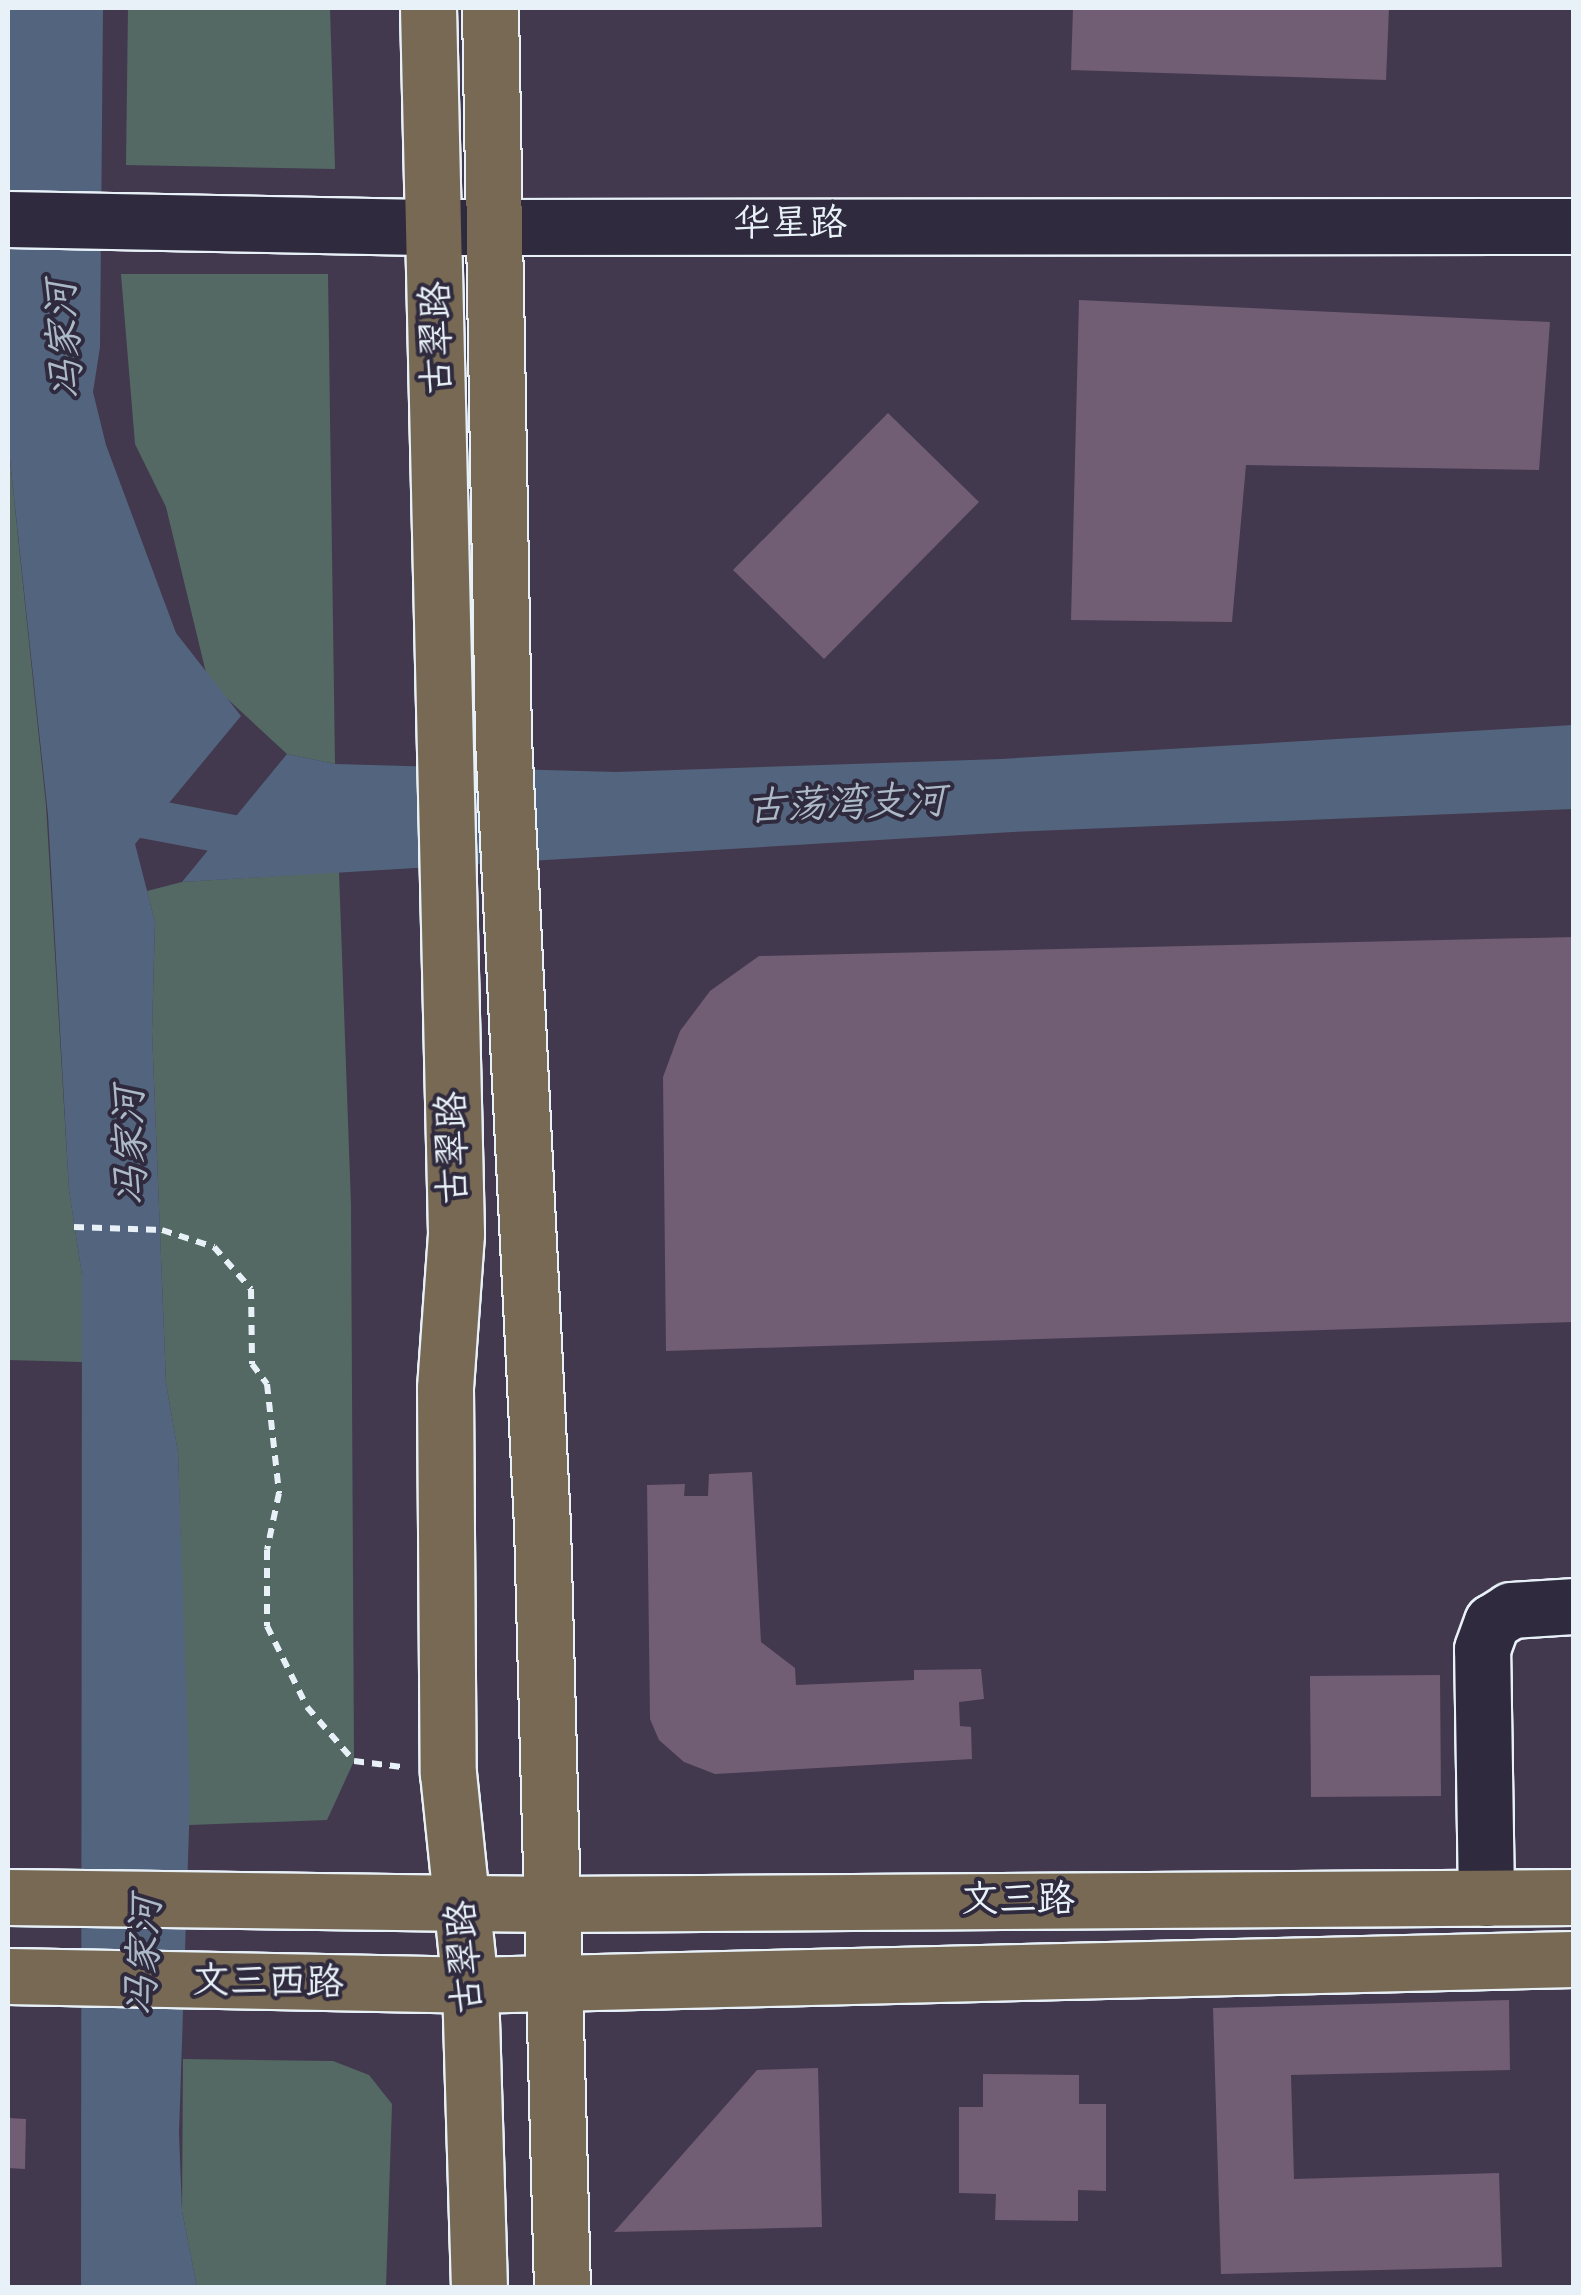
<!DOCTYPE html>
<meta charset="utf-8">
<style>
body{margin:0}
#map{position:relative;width:1581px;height:2295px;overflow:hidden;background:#43394e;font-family:Mynerve,"LXGW WenKai TC",sans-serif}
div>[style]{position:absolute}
.green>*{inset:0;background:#546964}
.water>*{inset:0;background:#53657e}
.canal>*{height:40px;margin:-20px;padding:0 20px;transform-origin:20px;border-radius:20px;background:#53657e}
.building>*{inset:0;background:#715d74}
.path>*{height:6px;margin-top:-3px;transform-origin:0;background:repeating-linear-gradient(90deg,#e8f1f8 0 10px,transparent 0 18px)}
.roads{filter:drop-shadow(2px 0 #e8f1f8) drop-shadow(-2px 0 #e8f1f8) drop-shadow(0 2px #e8f1f8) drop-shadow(0 -2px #e8f1f8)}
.minor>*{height:55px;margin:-27.5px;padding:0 27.5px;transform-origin:27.5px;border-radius:27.5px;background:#2f2a3d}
.major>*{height:55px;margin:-27.5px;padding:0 27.5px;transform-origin:27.5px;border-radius:27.5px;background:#776954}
span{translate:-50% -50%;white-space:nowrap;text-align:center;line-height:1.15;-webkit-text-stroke:8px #2f2a3d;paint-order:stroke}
.street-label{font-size:38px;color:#e8f1f8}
.water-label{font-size:40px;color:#acb9c7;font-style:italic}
.frame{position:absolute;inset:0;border:10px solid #e8f1f8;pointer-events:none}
</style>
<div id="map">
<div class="green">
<i style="clip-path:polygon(128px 8px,330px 8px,335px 169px,126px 165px)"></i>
<i style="clip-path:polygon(121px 274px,328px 274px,335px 764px,287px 754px,208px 681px,166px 507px,135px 444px)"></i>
<i style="clip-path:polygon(8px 441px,46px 805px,69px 1190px,82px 1275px,82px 1362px,8px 1360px)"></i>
<i style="clip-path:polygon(339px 872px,351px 1205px,354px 1761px,327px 1820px,189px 1825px,178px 1452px,166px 1383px,152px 1031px,155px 922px,147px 891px,182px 882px)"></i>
<i style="clip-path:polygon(183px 2059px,333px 2061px,369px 2075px,392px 2104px,386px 2287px,197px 2287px,182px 2211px)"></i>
</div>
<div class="water">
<i style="clip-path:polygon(8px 8px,103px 8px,100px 347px,93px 392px,106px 445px,176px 633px,241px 716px,135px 844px,155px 922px,152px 1031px,166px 1383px,178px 1452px,190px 1798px,179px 2133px,182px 2211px,197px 2287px,81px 2287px,82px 1275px,69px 1190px,48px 815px,8px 441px)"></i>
<i style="clip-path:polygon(1573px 725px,1573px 809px,1012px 832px,182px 882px,287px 754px,335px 764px,616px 772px,1001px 759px)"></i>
</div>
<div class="canal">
<i style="left:122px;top:814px;width:156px;rotate:10.7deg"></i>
</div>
<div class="building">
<i style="clip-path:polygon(1073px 8px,1389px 8px,1386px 80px,1071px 70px)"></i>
<i style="clip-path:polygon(1079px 300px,1550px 322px,1539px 470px,1246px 465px,1232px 622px,1071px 620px)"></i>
<i style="clip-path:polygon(888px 413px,979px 502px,824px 659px,733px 570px)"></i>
<i style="clip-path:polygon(1574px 937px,1574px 1322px,666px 1351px,663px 1077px,680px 1031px,710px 991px,759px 956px)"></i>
<i style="clip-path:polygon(752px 1472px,761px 1642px,795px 1668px,796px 1685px,914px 1680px,914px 1670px,981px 1669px,984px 1699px,959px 1702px,960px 1726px,971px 1727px,972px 1759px,715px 1774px,684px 1762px,659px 1740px,650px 1719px,647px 1485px,685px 1484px,684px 1496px,708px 1496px,709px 1474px)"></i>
<i style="clip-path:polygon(1440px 1675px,1441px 1796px,1311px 1797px,1310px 1676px)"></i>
<i style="clip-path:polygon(1509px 2000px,1510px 2070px,1291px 2075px,1294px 2179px,1499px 2173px,1502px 2267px,1221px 2274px,1213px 2008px)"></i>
<i style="clip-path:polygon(818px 2068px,822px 2227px,614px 2232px,757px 2070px)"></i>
<i style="clip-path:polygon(983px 2074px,1079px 2075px,1079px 2104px,1106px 2104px,1106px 2191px,1078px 2190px,1078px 2221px,995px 2220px,996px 2194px,959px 2193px,959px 2107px,983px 2107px)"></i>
<i style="clip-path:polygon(8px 2118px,26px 2119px,25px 2169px,8px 2168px)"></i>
</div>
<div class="path">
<i style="left:74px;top:1227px;width:88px;rotate:2deg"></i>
<i style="left:162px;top:1230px;width:55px;rotate:18.1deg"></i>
<i style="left:214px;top:1247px;width:56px;rotate:48.6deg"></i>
<i style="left:251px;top:1289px;width:75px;rotate:89.2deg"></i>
<i style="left:252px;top:1364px;width:25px;rotate:53deg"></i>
<i style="left:267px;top:1384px;width:110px;rotate:83.7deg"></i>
<i style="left:279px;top:1493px;width:58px;rotate:101.9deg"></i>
<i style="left:267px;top:1550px;width:76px;rotate:90deg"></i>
<i style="left:267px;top:1626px;width:90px;rotate:63.7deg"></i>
<i style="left:307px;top:1707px;width:72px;rotate:49deg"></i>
<i style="left:354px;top:1761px;width:48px;rotate:7.1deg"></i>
</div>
<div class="roads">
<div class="minor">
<i style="left:8px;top:219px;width:428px;rotate:1.1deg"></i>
<i style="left:436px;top:227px;width:1138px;rotate:-0.05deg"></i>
<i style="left:1486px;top:1898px;width:249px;rotate:-90.9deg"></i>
<i style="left:1482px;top:1649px;width:29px;rotate:-70deg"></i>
<i style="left:1492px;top:1622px;width:22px;rotate:-32deg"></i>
<i style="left:1511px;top:1610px;width:63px;rotate:-3.6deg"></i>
</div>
<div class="major">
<i style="left:428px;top:8px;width:1226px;rotate:88.69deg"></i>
<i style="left:456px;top:1234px;width:154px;rotate:94.1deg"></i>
<i style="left:445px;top:1388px;width:385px;rotate:89.6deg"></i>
<i style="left:448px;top:1773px;width:213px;rotate:84.1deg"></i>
<i style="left:470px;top:1985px;width:303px;rotate:88.3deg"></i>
<i style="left:490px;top:8px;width:731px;rotate:88.98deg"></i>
<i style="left:503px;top:739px;width:787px;rotate:87.16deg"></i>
<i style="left:542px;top:1525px;width:763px;rotate:88.5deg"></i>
<i style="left:8px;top:1897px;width:545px;rotate:0.74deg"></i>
<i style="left:553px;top:1904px;width:1021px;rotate:-0.39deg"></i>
<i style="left:8px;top:1976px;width:462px;rotate:1.1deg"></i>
<i style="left:470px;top:1985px;width:1104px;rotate:-1.35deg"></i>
</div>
</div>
<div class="street-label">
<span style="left:790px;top:225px">华星路</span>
<span style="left:438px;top:338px;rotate:-91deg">古翠路</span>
<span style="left:454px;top:1148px;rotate:-91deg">古翠路</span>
<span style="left:1018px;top:1901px">文三路</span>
<span style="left:466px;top:1957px;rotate:-94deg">古翠路</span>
<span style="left:268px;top:1983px;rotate:1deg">文三西路</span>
</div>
<div class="water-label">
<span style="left:66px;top:340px;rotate:-94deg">冯家河</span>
<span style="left:846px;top:805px;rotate:-2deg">古荡湾支河</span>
<span style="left:132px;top:1146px;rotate:-92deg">冯家河</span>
<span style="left:145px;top:1956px;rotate:-87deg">冯家河</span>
</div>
<div class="frame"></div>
</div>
